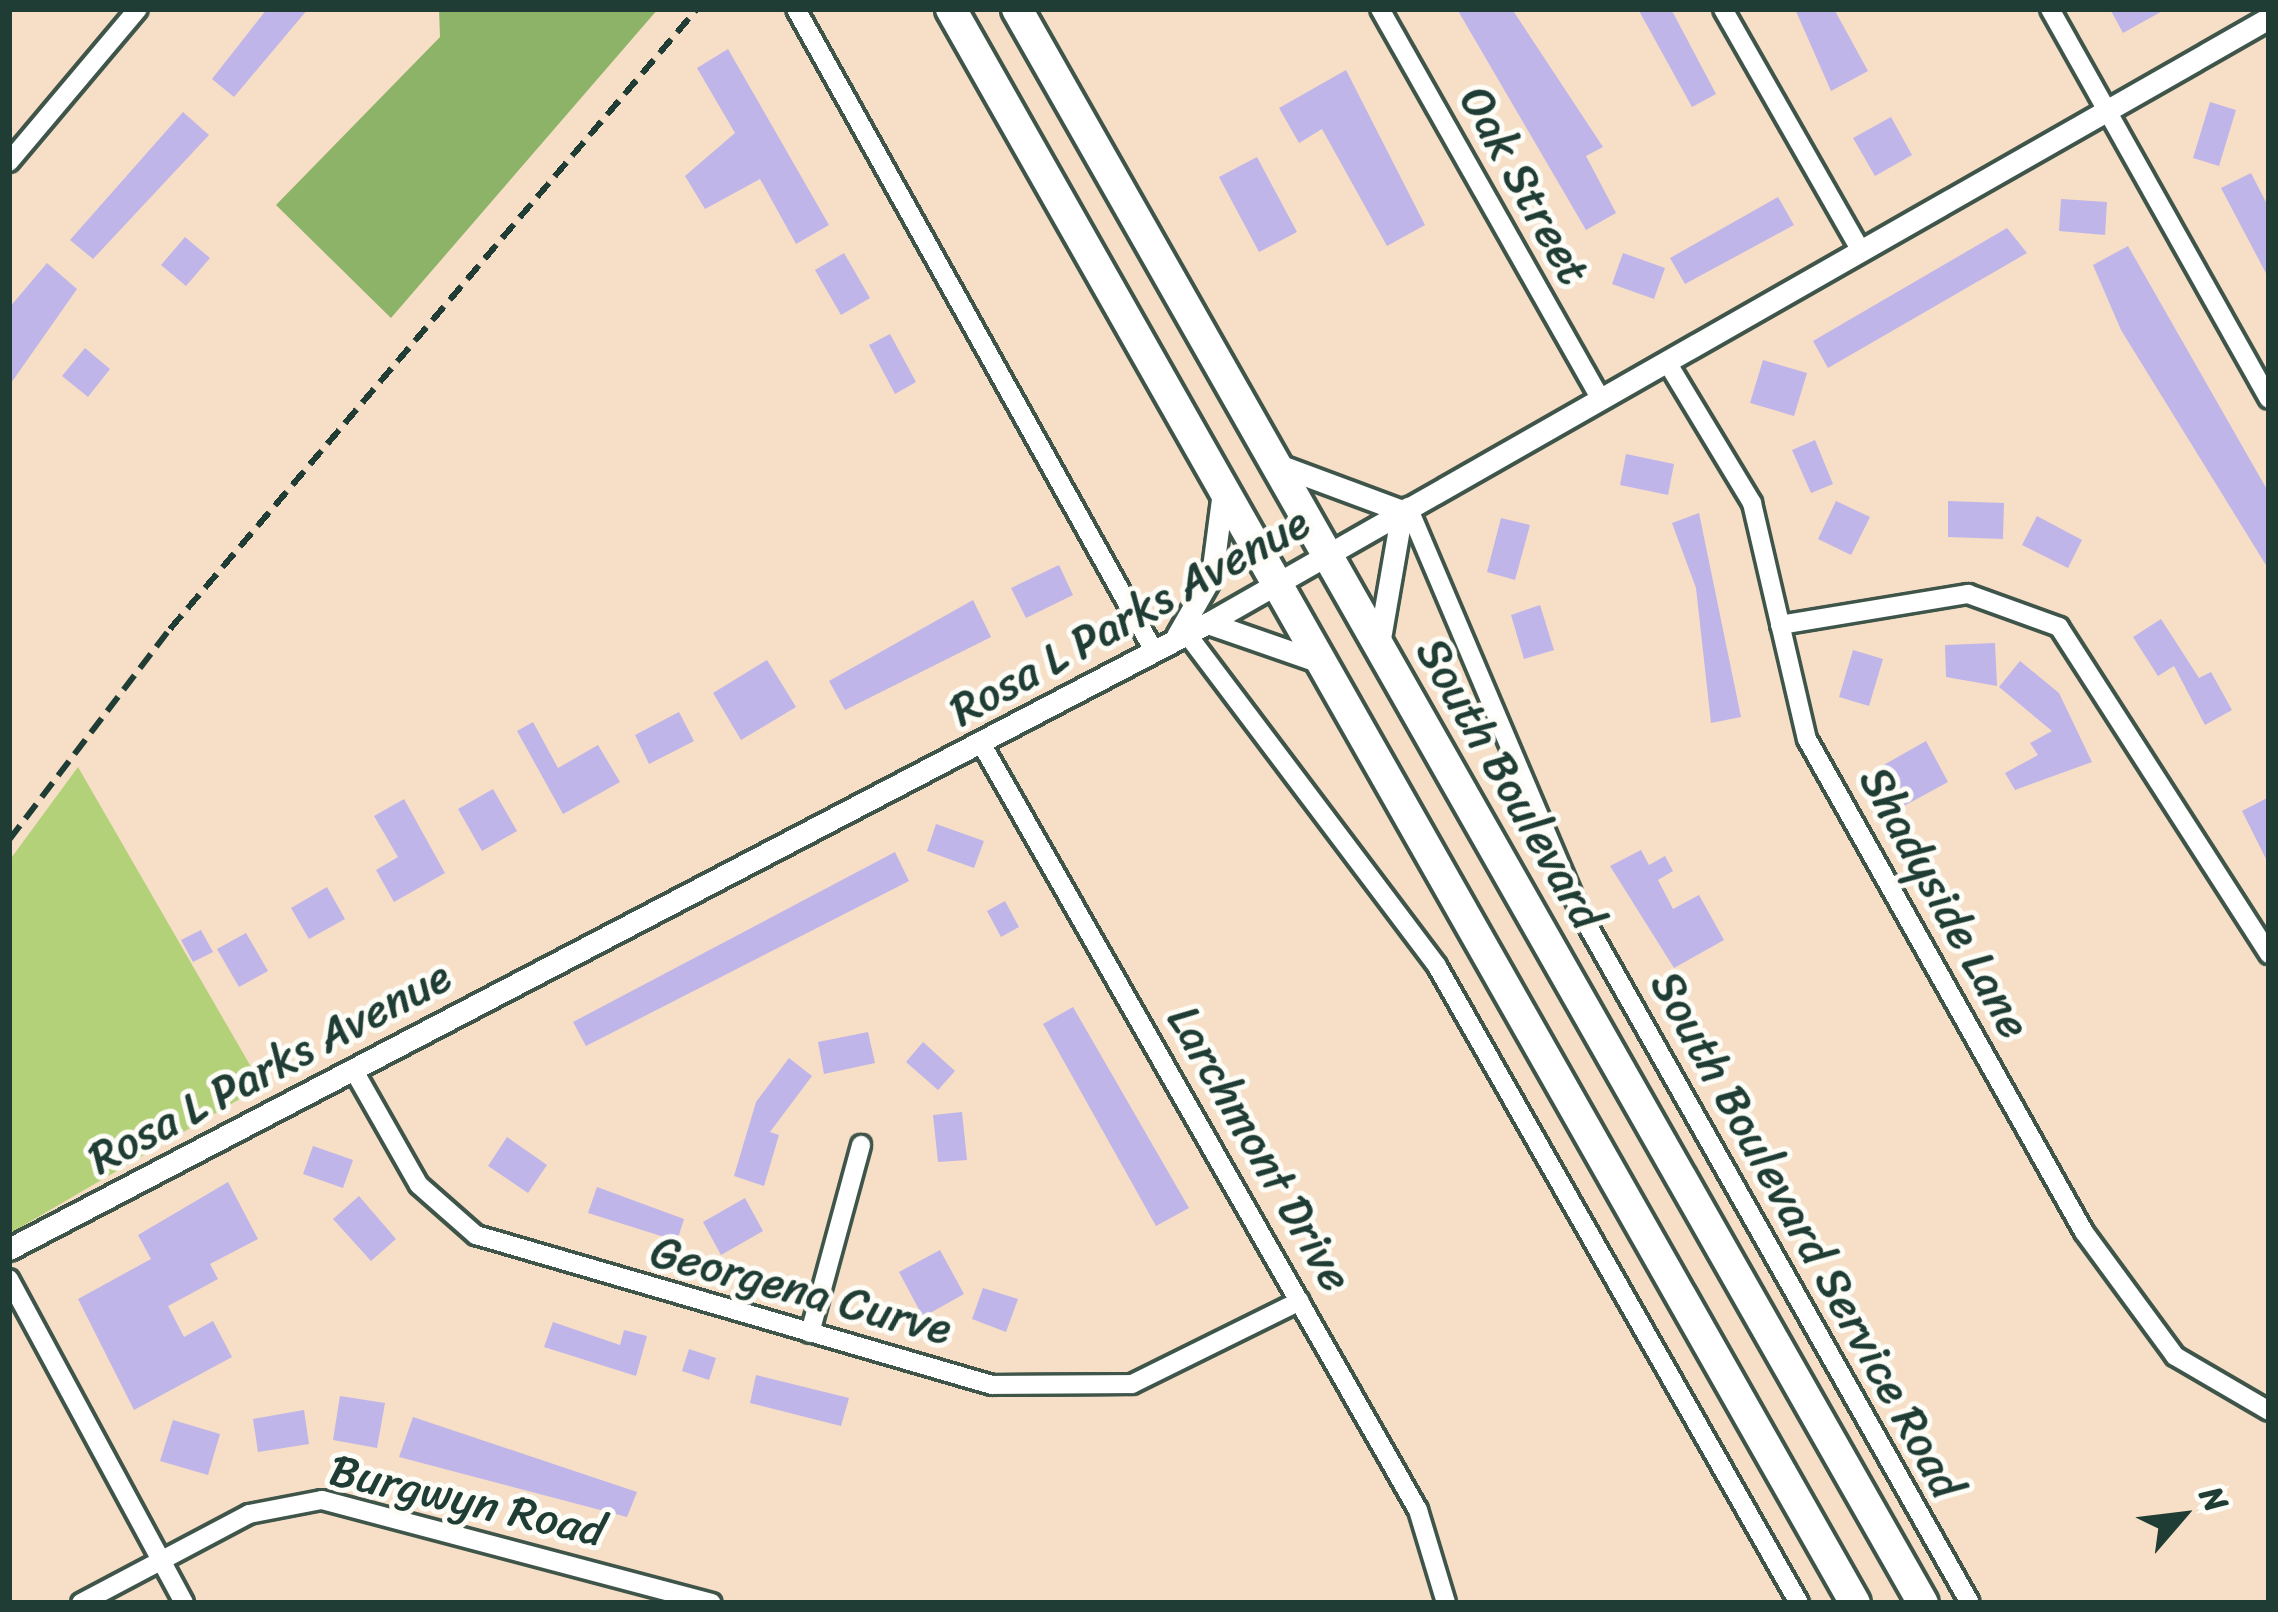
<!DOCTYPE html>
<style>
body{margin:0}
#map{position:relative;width:2278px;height:1612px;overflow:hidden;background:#f6dfc6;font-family:Sriracha,sans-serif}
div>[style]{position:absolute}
.green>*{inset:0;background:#b2d178}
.forest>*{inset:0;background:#8db368}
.building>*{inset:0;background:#c0b5e9}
.roads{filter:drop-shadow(3px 0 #3f554a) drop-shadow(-3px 0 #3f554a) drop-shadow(0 3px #3f554a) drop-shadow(0 -3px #3f554a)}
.minor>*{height:18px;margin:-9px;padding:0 9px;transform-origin:9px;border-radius:9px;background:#fff}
.tertiary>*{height:21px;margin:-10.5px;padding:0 10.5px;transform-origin:10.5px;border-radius:10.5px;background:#fff}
.trunk>*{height:30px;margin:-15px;padding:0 15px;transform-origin:15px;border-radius:15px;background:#fff}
.rail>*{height:6px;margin-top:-3px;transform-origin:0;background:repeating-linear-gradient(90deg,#1f3d34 0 18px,transparent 0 27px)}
span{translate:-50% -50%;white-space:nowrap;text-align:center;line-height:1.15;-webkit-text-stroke:10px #fdfcf7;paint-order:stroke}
.street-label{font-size:45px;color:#1f3d34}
.frame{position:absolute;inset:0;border:12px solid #1f3d34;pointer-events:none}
.north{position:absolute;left:2122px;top:1456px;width:120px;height:120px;-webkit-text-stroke:9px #fdfcf7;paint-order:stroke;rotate:62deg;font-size:33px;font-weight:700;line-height:48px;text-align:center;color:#1f3d34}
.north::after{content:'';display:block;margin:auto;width:42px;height:54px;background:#1f3d34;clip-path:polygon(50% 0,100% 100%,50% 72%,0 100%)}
</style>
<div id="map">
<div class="green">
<i style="clip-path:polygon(78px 767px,262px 1086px,9px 1234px,9px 861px)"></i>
</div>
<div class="forest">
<i style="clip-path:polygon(439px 9px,658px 9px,391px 318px,276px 205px,440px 37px)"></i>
</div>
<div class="building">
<i style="clip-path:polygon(267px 9px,308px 9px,234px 97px,212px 79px)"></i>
<i style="clip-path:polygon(1457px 9px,1512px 9px,1603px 147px,1586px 156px,1616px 213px,1586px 230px)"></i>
<i style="clip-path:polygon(1638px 9px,1671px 9px,1716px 94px,1692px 107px)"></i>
<i style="clip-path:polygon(1795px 9px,1834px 9px,1868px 71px,1831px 91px)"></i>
<i style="clip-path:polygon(2110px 9px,2166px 9px,2123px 33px)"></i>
<i style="clip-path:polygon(728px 49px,829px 225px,796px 244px,760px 179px,705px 209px,685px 176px,735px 133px,697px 68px)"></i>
<i style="clip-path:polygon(1346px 70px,1425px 225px,1387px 246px,1322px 129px,1299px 143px,1279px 108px)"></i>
<i style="clip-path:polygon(2210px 102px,2236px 110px,2219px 166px,2193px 158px)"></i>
<i style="clip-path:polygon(183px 112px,209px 135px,93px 259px,70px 240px)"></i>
<i style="clip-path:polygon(1891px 117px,1912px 155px,1875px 176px,1853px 138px)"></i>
<i style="clip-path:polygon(1257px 157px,1297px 232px,1259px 252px,1219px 177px)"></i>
<i style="clip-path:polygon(2251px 173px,2269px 208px,2269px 279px,2221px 188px)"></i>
<i style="clip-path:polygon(1778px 197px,1794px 225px,1685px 284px,1670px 258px)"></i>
<i style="clip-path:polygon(2061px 199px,2107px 202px,2105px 235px,2059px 231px)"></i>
<i style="clip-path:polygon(2007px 228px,2027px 253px,1828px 368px,1813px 341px)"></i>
<i style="clip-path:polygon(185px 237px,210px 258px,186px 286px,161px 265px)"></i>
<i style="clip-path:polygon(2128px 246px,2269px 493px,2269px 570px,2121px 330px,2093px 265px)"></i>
<i style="clip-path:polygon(844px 253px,870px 298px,841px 315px,815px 270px)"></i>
<i style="clip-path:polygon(1623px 253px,1665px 268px,1654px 299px,1612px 284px)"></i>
<i style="clip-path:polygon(47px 263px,77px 289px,9px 386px,9px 308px)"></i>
<i style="clip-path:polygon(890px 334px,916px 382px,895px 394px,869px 345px)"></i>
<i style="clip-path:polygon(85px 348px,110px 369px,88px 397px,62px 376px)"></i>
<i style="clip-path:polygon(1763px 360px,1807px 373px,1794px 416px,1750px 403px)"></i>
<i style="clip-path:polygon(1815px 440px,1833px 484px,1811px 493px,1792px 450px)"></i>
<i style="clip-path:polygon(1626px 454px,1674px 464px,1668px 495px,1620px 485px)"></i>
<i style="clip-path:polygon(1836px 501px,1870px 517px,1851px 555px,1818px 539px)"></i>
<i style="clip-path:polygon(1948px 501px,2004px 503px,2003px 539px,1948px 537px)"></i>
<i style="clip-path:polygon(1699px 513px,1741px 717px,1711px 723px,1696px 588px,1672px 523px)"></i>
<i style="clip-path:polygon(2037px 516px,2082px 540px,2068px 568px,2022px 545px)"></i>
<i style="clip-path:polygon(1501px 518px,1530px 525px,1515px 580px,1487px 572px)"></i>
<i style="clip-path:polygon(1059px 565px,1073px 595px,1026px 618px,1011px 588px)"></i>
<i style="clip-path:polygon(973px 600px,991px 637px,845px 710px,829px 681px)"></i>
<i style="clip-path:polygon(1540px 605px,1554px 650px,1524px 659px,1511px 615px)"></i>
<i style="clip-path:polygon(2161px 619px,2199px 678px,2211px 672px,2232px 710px,2205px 725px,2174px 666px,2158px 676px,2133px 637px)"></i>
<i style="clip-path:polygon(1995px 643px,1997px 686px,1946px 677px,1945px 645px)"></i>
<i style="clip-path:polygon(1853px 650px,1883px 659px,1869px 706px,1839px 697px)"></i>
<i style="clip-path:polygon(767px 660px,796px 707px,741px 740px,713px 693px)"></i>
<i style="clip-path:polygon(2020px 661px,2059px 693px,2092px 762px,2015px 790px,2005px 773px,2038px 755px,2030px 743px,2052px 731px,1999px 687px)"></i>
<i style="clip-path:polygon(679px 712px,694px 741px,649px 764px,635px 735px)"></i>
<i style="clip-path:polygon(533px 722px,558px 768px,598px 745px,620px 782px,563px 814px,517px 731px)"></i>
<i style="clip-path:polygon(1926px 741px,1948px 782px,1902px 807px,1880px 767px)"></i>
<i style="clip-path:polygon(493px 789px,517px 831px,482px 851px,458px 809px)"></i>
<i style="clip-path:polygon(2269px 797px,2269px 865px,2242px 811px)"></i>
<i style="clip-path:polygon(404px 799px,445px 873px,394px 902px,376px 870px,398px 857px,374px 816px)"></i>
<i style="clip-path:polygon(936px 824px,984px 841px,974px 868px,927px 851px)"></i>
<i style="clip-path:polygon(1641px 850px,1649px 865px,1665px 856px,1673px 871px,1658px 880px,1673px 909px,1699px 895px,1724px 940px,1674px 968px,1610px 866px)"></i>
<i style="clip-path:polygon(895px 852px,909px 881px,586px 1046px,573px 1022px)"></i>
<i style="clip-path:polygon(327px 887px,345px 919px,309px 939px,291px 908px)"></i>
<i style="clip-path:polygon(1005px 901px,1019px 927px,1001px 937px,987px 911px)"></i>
<i style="clip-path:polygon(201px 930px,213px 952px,193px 962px,181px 940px)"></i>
<i style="clip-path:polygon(246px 933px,268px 971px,239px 987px,217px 949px)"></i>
<i style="clip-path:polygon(1073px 1007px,1189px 1208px,1156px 1226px,1043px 1024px)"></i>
<i style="clip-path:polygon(868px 1032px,875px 1063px,824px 1074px,818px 1042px)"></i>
<i style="clip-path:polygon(923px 1042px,955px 1071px,938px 1090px,906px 1062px)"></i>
<i style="clip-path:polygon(789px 1058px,812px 1076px,770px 1132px,779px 1135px,764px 1186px,734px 1176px,756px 1102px)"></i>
<i style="clip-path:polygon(962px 1112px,967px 1160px,938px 1162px,933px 1115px)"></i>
<i style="clip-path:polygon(507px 1137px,547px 1165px,528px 1193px,488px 1166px)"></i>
<i style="clip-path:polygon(313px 1146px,353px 1160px,343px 1188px,303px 1174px)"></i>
<i style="clip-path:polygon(228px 1182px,258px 1239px,210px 1264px,218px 1279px,168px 1306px,184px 1337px,213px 1321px,232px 1357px,134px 1410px,78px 1299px,151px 1259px,138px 1235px)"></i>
<i style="clip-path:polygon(597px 1187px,684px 1219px,677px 1241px,588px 1213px)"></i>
<i style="clip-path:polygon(359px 1196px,396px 1239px,371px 1261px,333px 1219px)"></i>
<i style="clip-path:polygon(745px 1198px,763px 1231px,721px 1255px,703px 1222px)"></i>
<i style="clip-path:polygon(940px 1250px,964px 1294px,923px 1317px,899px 1272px)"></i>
<i style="clip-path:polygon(983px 1288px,1018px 1299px,1006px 1332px,972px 1319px)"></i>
<i style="clip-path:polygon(553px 1322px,620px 1345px,624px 1330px,647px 1336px,636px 1376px,544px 1347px)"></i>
<i style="clip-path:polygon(689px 1349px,716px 1358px,709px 1380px,682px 1371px)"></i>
<i style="clip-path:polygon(756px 1375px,849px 1398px,841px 1426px,750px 1403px)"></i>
<i style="clip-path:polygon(340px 1396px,385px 1403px,377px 1448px,333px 1440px)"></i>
<i style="clip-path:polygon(304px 1410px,309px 1444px,258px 1452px,253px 1419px)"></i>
<i style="clip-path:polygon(413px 1417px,637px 1492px,627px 1517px,399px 1457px)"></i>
<i style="clip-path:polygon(173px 1420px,220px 1434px,208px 1475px,160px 1461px)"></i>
</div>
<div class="roads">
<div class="minor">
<i style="left:796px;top:9px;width:735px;rotate:60.85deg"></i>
<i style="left:1380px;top:9px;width:448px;rotate:60.5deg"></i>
<i style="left:1723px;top:9px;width:279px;rotate:60.3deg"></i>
<i style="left:2050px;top:9px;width:447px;rotate:60.7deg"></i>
<i style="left:9px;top:162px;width:200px;rotate:-49.9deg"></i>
<i style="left:1667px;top:362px;width:165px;rotate:58.9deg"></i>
<i style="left:1752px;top:503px;width:242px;rotate:76.9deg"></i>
<i style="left:1807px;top:739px;width:565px;rotate:60.67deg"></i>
<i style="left:2084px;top:1232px;width:154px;rotate:53.7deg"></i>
<i style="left:2175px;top:1356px;width:109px;rotate:30.3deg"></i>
<i style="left:1408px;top:507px;width:440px;rotate:67deg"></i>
<i style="left:1580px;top:912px;width:793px;rotate:60.56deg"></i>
<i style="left:1780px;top:625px;width:191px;rotate:-9.4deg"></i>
<i style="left:1968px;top:594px;width:97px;rotate:19.9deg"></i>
<i style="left:2059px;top:627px;width:389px;rotate:57.3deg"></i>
<i style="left:1187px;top:634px;width:416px;rotate:53deg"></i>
<i style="left:1437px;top:966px;width:733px;rotate:60.39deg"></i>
<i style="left:981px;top:743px;width:883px;rotate:60.33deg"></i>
<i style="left:1418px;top:1510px;width:97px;rotate:73.2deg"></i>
<i style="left:353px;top:1069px;width:133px;rotate:60.4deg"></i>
<i style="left:419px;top:1185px;width:76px;rotate:41.3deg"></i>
<i style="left:476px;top:1235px;width:537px;rotate:16.21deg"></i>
<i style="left:992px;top:1385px;width:140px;rotate:-0.4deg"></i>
<i style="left:1132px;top:1384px;width:187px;rotate:-26.3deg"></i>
<i style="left:9px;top:1279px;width:368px;rotate:61.6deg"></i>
<i style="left:810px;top:1333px;width:195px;rotate:-74.8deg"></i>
<i style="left:81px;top:1603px;width:190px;rotate:-27.9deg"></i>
<i style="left:249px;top:1514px;width:74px;rotate:-10.9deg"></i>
<i style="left:322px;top:1500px;width:403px;rotate:14.8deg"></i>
</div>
<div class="tertiary">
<i style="left:1281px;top:466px;width:129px;rotate:20.4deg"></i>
<i style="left:1402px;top:511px;width:135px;rotate:99.8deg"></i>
<i style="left:1208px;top:623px;width:119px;rotate:19.2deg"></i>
<i style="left:1177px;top:636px;width:70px;rotate:-60.2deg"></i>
<i style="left:1212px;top:575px;width:84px;rotate:-82.5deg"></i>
<i style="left:9px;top:1249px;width:1353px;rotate:-27.57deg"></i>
<i style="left:1208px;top:623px;width:1221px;rotate:-29.69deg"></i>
</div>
<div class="trunk">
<i style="left:951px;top:9px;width:1832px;rotate:60.44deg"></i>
<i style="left:1017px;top:9px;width:1833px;rotate:60.39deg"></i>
</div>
</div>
<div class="rail">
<i style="left:9px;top:840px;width:265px;rotate:-52.7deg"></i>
<i style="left:170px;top:629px;width:814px;rotate:-49.64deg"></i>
</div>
<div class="street-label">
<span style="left:1524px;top:186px;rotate:61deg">Oak Street</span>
<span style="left:1130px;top:617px;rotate:-29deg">Rosa L Parks Avenue</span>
<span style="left:1509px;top:784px;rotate:60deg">South Boulevard</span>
<span style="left:1944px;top:903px;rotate:61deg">Shadyside Lane</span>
<span style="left:270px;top:1068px;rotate:-28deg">Rosa L Parks Avenue</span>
<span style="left:1259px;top:1149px;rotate:60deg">Larchmont Drive</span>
<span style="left:1806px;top:1235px;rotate:61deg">South Boulevard Service Road</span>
<span style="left:801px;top:1291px;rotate:15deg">Georgena Curve</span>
<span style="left:467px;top:1501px;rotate:13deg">Burgwyn Road</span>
</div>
<div class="frame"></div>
<div class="north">N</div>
</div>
